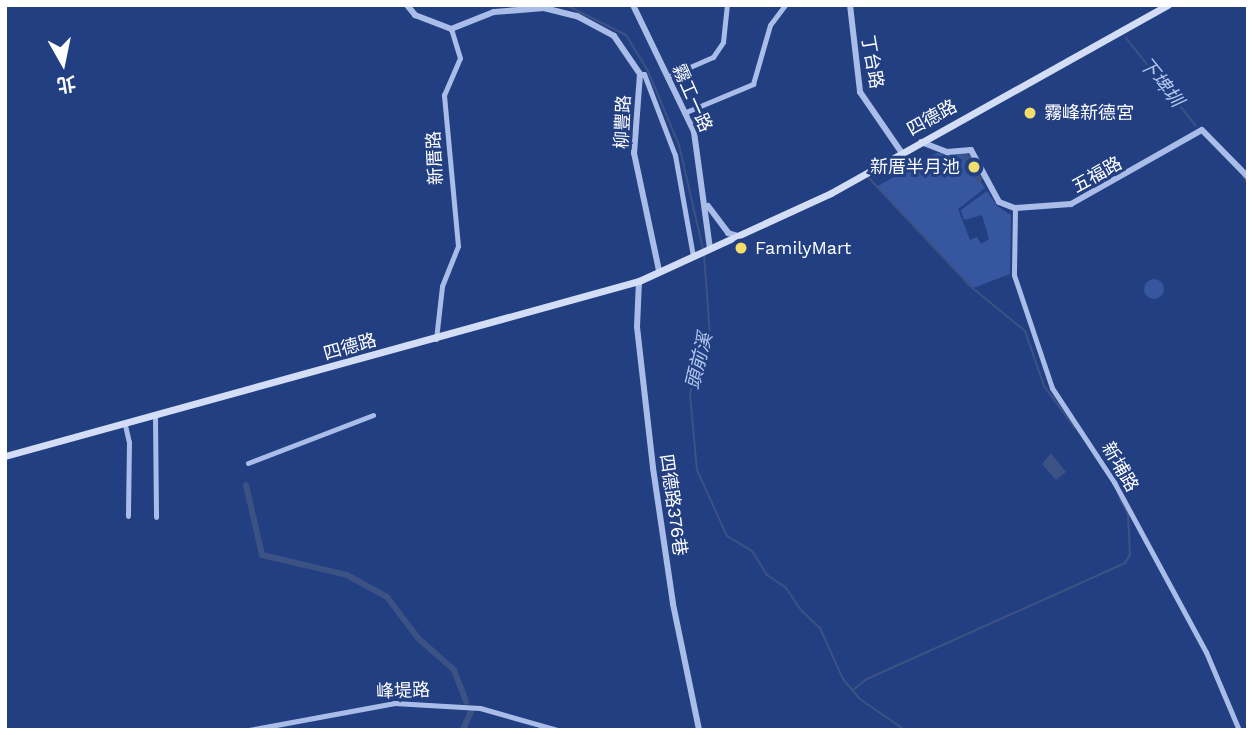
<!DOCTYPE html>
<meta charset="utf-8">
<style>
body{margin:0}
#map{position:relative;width:1253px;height:735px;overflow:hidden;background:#223f82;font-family:"Work Sans","Noto Sans TC",sans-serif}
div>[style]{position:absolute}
.green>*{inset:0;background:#3657a0}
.round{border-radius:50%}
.water>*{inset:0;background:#3d5284}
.stream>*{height:2px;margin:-1px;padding:0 1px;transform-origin:1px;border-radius:1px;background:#3d5284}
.canal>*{height:6px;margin:-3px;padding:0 3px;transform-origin:3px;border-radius:3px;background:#3d5284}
.minor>*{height:5px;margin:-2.5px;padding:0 2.5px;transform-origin:2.5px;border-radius:2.5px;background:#a9bde8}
.tertiary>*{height:6px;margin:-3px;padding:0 3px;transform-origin:3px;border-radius:3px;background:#a9bde8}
.secondary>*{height:7px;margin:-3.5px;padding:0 3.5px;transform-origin:3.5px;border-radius:3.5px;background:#d3def6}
.dots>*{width:19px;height:19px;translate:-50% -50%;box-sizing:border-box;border:4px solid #223f82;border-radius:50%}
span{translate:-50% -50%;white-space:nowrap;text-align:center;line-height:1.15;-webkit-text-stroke:6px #223f82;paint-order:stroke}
.street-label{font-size:18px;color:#fff}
.poi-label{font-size:18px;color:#fff}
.left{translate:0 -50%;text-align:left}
.right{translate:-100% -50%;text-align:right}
.water-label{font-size:19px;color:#b4c7ef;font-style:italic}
.frame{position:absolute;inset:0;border:7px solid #fff;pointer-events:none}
.north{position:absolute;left:28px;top:28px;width:70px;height:70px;-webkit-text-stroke:5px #223f82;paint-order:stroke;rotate:171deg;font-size:19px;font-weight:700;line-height:28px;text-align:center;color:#fff}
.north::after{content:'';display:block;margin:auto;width:24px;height:32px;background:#fff;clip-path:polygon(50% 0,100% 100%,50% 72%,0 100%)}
</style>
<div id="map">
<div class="green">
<i style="clip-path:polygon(959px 151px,985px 188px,958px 209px,970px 240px,977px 237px,981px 244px,989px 239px,982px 215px,964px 220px,961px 210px,987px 191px,997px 206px,1011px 215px,1010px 274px,973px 288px,876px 187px,937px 153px)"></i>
<i class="round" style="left:1144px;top:279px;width:20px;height:20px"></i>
</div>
<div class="water">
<i style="clip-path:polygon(959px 151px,970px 155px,984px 177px,979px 185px)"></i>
<i style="clip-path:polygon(1051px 453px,1066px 472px,1056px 480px,1042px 464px)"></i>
</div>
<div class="stream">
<i style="left:566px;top:5px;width:67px;rotate:26.6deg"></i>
<i style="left:626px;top:35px;width:42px;rotate:58.6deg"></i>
<i style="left:648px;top:71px;width:80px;rotate:67.3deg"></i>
<i style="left:679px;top:145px;width:107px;rotate:77deg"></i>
<i style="left:1126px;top:38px;width:112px;rotate:51.5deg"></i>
<i style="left:1243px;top:176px;width:10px;rotate:61deg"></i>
<i style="left:869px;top:178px;width:148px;rotate:46.9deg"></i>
<i style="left:970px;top:286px;width:71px;rotate:39.3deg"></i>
<i style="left:1025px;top:331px;width:58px;rotate:70.9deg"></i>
<i style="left:1044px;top:386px;width:52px;rotate:53.6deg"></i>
<i style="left:704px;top:254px;width:82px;rotate:85.8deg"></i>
<i style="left:710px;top:336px;width:38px;rotate:115deg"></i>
<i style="left:694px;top:371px;width:24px;rotate:99deg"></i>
<i style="left:690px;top:395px;width:75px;rotate:84.7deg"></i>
<i style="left:697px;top:470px;width:72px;rotate:65.6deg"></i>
<i style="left:727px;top:536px;width:29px;rotate:31deg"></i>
<i style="left:752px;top:551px;width:28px;rotate:58deg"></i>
<i style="left:767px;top:575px;width:23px;rotate:34deg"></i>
<i style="left:786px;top:588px;width:25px;rotate:56deg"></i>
<i style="left:800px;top:609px;width:28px;rotate:44deg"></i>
<i style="left:820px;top:628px;width:56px;rotate:65.7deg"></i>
<i style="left:843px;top:679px;width:26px;rotate:50deg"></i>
<i style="left:860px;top:699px;width:55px;rotate:34.6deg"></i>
<i style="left:854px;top:689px;width:16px;rotate:-38deg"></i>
<i style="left:867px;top:679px;width:283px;rotate:-24.2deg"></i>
<i style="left:1125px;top:563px;width:9px;rotate:-58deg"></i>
<i style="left:1130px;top:555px;width:41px;rotate:-92.8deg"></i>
<i style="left:1128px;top:514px;width:18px;rotate:-117deg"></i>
</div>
<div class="canal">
<i style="left:246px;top:485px;width:72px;rotate:77.1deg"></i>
<i style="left:262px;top:555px;width:87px;rotate:13.2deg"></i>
<i style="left:347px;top:575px;width:46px;rotate:28.8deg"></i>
<i style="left:387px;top:597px;width:51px;rotate:52.9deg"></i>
<i style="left:418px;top:638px;width:48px;rotate:41.6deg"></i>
<i style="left:454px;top:670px;width:34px;rotate:69deg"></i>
<i style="left:463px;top:730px;width:21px;rotate:-67deg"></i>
</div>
<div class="minor">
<i style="left:640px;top:74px;width:4px"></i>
<i style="left:644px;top:74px;width:87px;rotate:69.1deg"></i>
<i style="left:675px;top:155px;width:103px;rotate:79.9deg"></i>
<i style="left:667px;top:77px;width:50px;rotate:-23.5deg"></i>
<i style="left:713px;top:57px;width:18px;rotate:-56deg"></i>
<i style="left:723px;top:42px;width:37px;rotate:-84deg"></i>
<i style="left:686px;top:112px;width:73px;rotate:-22.7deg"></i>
<i style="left:753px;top:84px;width:61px;rotate:-73.9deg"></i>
<i style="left:770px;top:25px;width:25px;rotate:-53deg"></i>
<i style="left:1015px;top:208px;width:67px;rotate:90.9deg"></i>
<i style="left:1014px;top:275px;width:119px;rotate:71.4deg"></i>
<i style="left:1052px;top:388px;width:113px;rotate:56.6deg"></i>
<i style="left:1114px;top:482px;width:193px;rotate:61.6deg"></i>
<i style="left:1206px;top:652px;width:85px;rotate:67.1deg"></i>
<i style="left:436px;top:339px;width:53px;rotate:-83.5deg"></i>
<i style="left:442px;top:286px;width:43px;rotate:-68.2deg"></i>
<i style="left:458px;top:246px;width:152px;rotate:-95.3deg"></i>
<i style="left:444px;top:95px;width:40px;rotate:-66.6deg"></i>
<i style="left:460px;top:58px;width:30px;rotate:-107deg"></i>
<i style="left:155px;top:417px;width:100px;rotate:89.4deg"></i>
<i style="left:125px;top:425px;width:17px;rotate:77deg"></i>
<i style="left:129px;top:442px;width:74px;rotate:90.8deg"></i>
<i style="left:248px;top:463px;width:134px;rotate:-21deg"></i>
<i style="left:249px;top:730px;width:147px;rotate:-10.5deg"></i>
<i style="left:394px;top:703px;width:86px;rotate:3.3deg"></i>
<i style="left:480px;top:708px;width:81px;rotate:15.8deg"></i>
</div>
<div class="tertiary">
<i style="left:407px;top:5px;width:13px;rotate:51deg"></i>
<i style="left:415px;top:15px;width:39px;rotate:21deg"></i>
<i style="left:451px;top:29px;width:46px;rotate:-21.6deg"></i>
<i style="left:494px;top:12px;width:50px;rotate:-4.6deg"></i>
<i style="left:544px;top:8px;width:34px;rotate:14deg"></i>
<i style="left:577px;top:16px;width:42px;rotate:28.4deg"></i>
<i style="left:614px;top:36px;width:46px;rotate:55.6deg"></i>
<i style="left:640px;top:74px;width:79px;rotate:94.3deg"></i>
<i style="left:634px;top:153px;width:121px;rotate:78deg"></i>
<i style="left:633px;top:5px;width:141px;rotate:64.3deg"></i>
<i style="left:694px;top:132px;width:118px;rotate:82.2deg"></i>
<i style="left:850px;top:5px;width:88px;rotate:83.4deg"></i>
<i style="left:860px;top:92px;width:74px;rotate:55.5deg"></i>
<i style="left:921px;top:142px;width:28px;rotate:21deg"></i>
<i style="left:947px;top:152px;width:24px;rotate:-5deg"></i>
<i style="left:971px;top:150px;width:59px;rotate:61.7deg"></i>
<i style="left:999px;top:202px;width:17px;rotate:21deg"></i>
<i style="left:1015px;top:208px;width:56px;rotate:-4.1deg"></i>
<i style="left:1071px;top:204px;width:150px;rotate:-29.5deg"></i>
<i style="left:1202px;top:130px;width:66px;rotate:45.6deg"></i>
<i style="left:708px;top:206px;width:34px;rotate:53deg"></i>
<i style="left:728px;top:233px;width:10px;rotate:17deg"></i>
<i style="left:639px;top:281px;width:46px;rotate:92.5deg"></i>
<i style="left:637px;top:327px;width:142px;rotate:83.5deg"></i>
<i style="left:653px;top:468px;width:137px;rotate:81.6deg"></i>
<i style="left:673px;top:604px;width:129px;rotate:78.3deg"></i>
</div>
<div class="secondary">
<i style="left:5px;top:456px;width:658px;rotate:-15.43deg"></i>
<i style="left:639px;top:281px;width:211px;rotate:-24.6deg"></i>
<i style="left:831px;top:193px;width:386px;rotate:-29.2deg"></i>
</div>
<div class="dots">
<i style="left:1030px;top:113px;background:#f4de6b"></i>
<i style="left:974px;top:167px;background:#f4de6b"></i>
<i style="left:741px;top:248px;background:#f4de6b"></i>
</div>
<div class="street-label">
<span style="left:872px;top:62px;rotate:80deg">丁台路</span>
<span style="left:692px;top:98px;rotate:66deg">霧工一路</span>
<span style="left:932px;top:118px;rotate:-29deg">四德路</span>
<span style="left:623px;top:122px;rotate:-87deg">柳豐路</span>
<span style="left:435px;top:158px;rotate:-93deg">新厝路</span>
<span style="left:1097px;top:175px;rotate:-29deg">五福路</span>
<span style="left:350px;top:347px;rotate:-16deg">四德路</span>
<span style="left:1120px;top:467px;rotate:60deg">新埔路</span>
<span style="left:673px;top:505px;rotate:82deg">四德路376巷</span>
<span style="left:403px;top:691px;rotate:-2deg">峰堤路</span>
</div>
<div class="poi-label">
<span class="left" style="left:1044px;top:113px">霧峰新德宮</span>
<span class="right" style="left:960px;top:167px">新厝半月池</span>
<span class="left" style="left:755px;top:248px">FamilyMart</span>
</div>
<div class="water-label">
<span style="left:1161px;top:82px;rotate:51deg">下埤圳</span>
<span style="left:699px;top:361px;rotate:-76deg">頭前溪</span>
</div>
<div class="frame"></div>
<div class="north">北</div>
</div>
